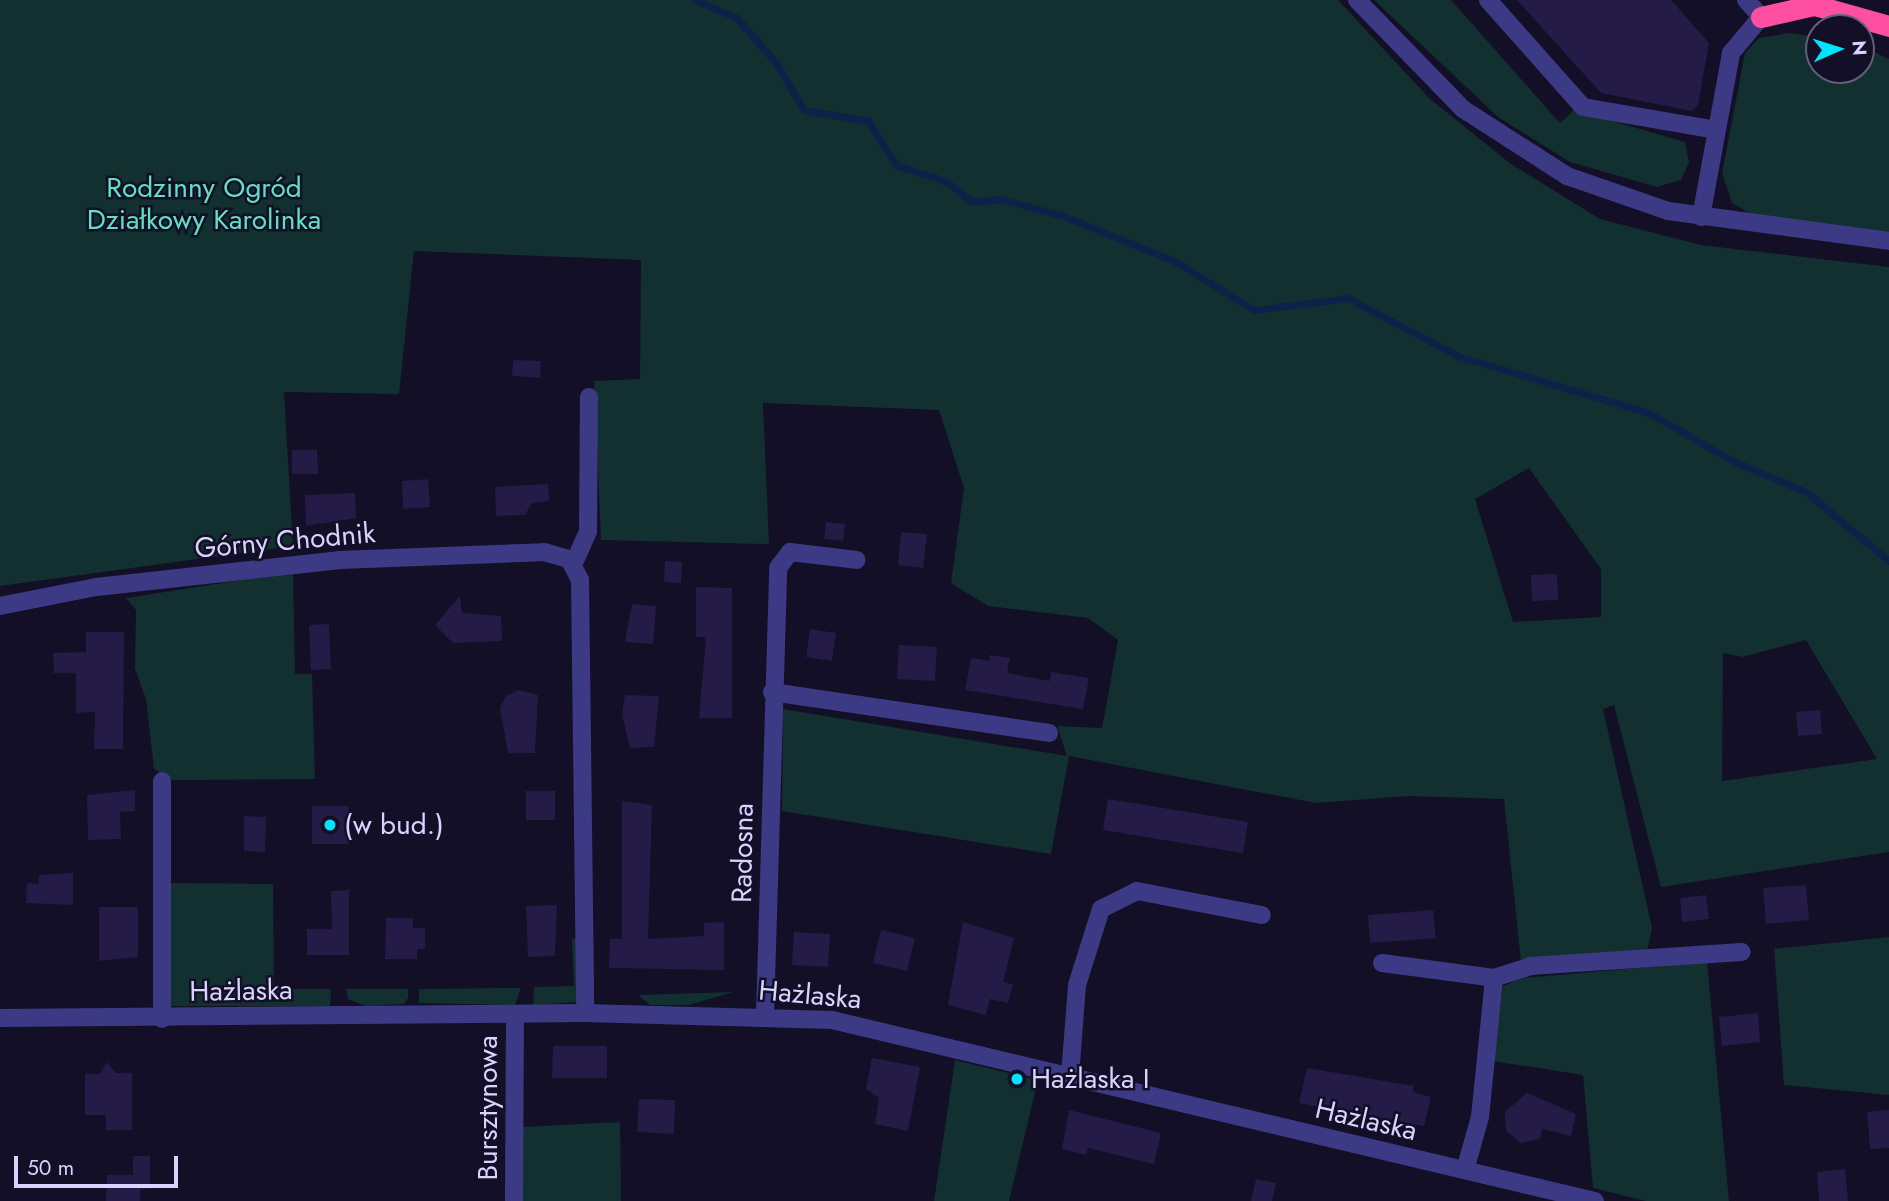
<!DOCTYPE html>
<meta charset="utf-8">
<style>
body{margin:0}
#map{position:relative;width:1889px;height:1201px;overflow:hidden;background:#130f26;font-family:Jost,sans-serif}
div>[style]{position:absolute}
.green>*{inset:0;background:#12302f}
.stream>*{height:7px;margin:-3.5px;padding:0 3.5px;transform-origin:3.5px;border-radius:3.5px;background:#0c2248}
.building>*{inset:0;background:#241b47}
.minor>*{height:18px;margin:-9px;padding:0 9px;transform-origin:9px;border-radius:9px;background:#3d3a85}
.highway>*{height:21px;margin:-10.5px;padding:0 10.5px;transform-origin:10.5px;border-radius:10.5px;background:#ff4fa3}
.dots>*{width:19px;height:19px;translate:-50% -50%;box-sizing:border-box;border:4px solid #130f26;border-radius:50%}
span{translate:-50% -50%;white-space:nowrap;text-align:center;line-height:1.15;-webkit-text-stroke:5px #130f26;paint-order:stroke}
.park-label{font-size:28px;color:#5fe0c0}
.street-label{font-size:28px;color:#d9d4ff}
.poi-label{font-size:28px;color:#d9d4ff}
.left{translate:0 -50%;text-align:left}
.north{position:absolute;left:1805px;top:14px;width:70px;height:70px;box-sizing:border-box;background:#130f26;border:2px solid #625e7d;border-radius:50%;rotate:87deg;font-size:19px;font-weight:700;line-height:28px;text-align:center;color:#d9d4ff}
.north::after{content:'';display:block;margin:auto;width:24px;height:32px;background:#00e5ff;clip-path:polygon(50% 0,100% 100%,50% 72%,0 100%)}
.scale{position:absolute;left:14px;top:1156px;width:164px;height:32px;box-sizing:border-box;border:4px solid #d9d4ff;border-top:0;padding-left:9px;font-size:21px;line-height:24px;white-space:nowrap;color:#d9d4ff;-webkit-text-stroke:5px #130f26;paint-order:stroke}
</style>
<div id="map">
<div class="green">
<i style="clip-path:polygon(evenodd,0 0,1338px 0,1429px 98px,1511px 164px,1600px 219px,1701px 245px,1889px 267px,1889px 852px,1661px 887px,1614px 705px,1603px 709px,1652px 928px,1647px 951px,1521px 962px,1504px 799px,1409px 796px,1316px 803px,1069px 756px,1051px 854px,782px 811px,783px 709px,1067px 756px,1057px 726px,1102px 728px,1118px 640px,1088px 618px,988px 606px,951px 583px,964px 488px,939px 410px,763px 403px,769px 544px,601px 540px,594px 381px,640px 379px,641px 260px,414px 251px,399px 394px,284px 392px,293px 546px,0 586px,0 0,1529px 468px,1601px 569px,1601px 617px,1513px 622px,1475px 499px,1529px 468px,0 0,1806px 640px,1877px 759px,1722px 781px,1723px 653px,1742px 657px,1806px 640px)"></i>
<i style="clip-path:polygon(1374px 0,1451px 0,1560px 123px,1574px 110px,1685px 142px,1689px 162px,1681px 180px,1657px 187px,1570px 162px,1498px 117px)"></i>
<i style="clip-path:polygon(1788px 33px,1819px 37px,1819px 70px,1861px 70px,1861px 46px,1889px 59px,1889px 232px,1751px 214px,1732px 203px,1722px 173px,1745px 53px,1759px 38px)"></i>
<i style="clip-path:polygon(293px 572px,295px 674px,312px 674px,315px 779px,172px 780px,154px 769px,146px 699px,135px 669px,136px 610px,126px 598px)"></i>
<i style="clip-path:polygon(166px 883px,273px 884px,274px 989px,331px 989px,330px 1006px,171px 1006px)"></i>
<i style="clip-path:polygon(1889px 937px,1889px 1095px,1784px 1085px,1774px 949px)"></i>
<i style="clip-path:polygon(572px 939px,579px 939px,579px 1002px,533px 1005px,534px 987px,574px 986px)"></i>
<i style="clip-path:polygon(1707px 962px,1729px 1201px,1646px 1201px,1593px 1188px,1583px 1075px,1493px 1061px,1503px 986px,1523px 978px)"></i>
<i style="clip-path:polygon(521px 988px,515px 1005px,419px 1003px,419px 989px)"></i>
<i style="clip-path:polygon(346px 989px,408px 989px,408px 998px,404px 1004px,365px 1006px,348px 999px)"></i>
<i style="clip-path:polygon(733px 992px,689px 1005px,650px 1005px,638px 995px)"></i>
<i style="clip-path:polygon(955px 1060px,1038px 1080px,1009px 1201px,934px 1201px)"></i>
<i style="clip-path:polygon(620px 1122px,621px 1201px,520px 1201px,522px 1127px)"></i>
</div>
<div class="stream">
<i style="left:695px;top:0;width:46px;rotate:23.2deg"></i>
<i style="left:737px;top:18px;width:60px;rotate:49.1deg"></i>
<i style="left:776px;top:63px;width:55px;rotate:59.2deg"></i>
<i style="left:804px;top:110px;width:65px;rotate:9.8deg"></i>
<i style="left:868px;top:121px;width:52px;rotate:57.5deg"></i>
<i style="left:896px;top:165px;width:52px;rotate:17.7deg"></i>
<i style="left:946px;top:181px;width:33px;rotate:39deg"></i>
<i style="left:972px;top:202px;width:28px;rotate:-6deg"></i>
<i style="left:1000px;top:199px;width:66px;rotate:14.9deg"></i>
<i style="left:1064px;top:216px;width:121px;rotate:22.3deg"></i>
<i style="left:1176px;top:262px;width:92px;rotate:31.6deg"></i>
<i style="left:1254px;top:310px;width:95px;rotate:-7.3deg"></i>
<i style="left:1348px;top:298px;width:124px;rotate:27.8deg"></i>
<i style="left:1458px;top:356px;width:199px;rotate:16.6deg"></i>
<i style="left:1649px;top:413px;width:97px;rotate:29.7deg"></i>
<i style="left:1733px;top:461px;width:79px;rotate:23deg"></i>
<i style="left:1806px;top:492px;width:108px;rotate:39.7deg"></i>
</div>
<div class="building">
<i style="clip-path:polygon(1517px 0,1671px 0,1709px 43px,1698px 105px,1692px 111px,1601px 93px)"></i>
<i style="clip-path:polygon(513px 360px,541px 361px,540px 378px,512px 376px)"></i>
<i style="clip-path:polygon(292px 450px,317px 450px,318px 474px,292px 474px)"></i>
<i style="clip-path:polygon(428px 479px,430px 507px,403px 509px,402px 481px)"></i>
<i style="clip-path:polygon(548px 484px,549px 501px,532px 503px,525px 515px,496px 516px,495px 487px)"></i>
<i style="clip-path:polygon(355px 493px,356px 518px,306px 526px,305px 495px)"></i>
<i style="clip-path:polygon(826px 522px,845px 524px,843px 541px,824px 539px)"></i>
<i style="clip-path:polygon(901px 532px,927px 534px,923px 568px,898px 565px)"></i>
<i style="clip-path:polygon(665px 561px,682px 562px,681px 583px,664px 582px)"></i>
<i style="clip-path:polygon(1557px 574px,1558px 600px,1532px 601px,1531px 575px)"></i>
<i style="clip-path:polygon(696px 587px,732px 588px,732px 718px,699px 718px,706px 637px,696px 637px)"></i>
<i style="clip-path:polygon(460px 596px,462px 613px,501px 616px,502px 641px,453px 643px,435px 625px)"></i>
<i style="clip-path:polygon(632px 604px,656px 606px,653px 644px,625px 642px)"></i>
<i style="clip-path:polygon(329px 624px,331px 669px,311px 670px,309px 625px)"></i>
<i style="clip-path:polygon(810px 629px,836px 633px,832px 661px,806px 657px)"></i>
<i style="clip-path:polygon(86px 632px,124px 632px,123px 749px,94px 749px,95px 712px,76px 713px,76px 673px,54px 673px,53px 653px,86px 652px)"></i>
<i style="clip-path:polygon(899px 645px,937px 647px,935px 681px,897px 679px)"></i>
<i style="clip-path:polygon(990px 655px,1010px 658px,1007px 673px,1050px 681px,1051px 672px,1089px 678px,1083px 709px,965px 690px,971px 658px,989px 661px)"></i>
<i style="clip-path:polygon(519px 690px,538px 695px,535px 753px,508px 753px,500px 708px,506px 696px)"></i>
<i style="clip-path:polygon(625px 695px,659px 696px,654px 747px,630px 748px,622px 715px)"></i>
<i style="clip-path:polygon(1820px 710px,1822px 734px,1798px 736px,1796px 712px)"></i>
<i style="clip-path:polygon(135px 790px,135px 811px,120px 812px,121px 839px,88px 840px,87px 795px)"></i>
<i style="clip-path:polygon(526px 791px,555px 791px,555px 820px,526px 820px)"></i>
<i style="clip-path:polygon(1108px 799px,1248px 822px,1243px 853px,1103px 830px)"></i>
<i style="clip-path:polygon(622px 801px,652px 805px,648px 939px,704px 936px,704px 923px,724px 922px,724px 970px,609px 968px,610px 939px,622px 939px)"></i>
<i style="clip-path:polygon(312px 806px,348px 806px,349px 844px,312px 844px)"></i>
<i style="clip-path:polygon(244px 816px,266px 817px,265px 852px,244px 851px)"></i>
<i style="clip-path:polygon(73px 873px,73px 905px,26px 903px,27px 883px,39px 884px,39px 875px)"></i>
<i style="clip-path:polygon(1806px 885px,1809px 920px,1766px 924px,1763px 888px)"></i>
<i style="clip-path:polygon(349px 890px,349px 955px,307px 955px,307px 929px,332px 929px,331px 891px)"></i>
<i style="clip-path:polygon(1706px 895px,1709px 919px,1682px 922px,1680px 898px)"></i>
<i style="clip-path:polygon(557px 905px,555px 956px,528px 957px,526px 906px)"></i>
<i style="clip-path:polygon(99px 907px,138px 907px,138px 957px,99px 961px)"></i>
<i style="clip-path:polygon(1433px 910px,1436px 938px,1370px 943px,1368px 915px)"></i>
<i style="clip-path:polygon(386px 918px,413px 918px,413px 928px,425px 928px,425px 949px,417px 949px,417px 959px,385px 959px)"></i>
<i style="clip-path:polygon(963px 922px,1014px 938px,1003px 982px,1013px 984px,1008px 1003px,990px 999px,986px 1015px,948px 1005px)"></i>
<i style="clip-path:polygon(881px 930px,915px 938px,907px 971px,873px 963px)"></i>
<i style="clip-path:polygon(794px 932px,830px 934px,828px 967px,792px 965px)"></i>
<i style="clip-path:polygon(1758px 1013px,1760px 1042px,1722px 1046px,1719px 1017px)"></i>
<i style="clip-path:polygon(553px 1046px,607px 1046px,607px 1078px,552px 1078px)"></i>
<i style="clip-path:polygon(872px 1058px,920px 1067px,908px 1131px,875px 1124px,879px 1098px,866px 1089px)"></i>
<i style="clip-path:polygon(107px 1062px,116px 1073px,132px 1073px,132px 1130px,106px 1130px,106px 1115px,85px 1115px,85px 1074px,100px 1074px)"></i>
<i style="clip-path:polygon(1307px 1068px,1414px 1086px,1413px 1092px,1431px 1097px,1424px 1126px,1299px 1103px)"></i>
<i style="clip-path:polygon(1527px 1093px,1576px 1114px,1571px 1136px,1542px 1129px,1540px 1139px,1521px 1143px,1506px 1131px,1505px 1112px)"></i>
<i style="clip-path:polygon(639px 1099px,675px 1100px,674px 1134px,637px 1132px)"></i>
<i style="clip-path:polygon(1069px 1110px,1161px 1133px,1154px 1164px,1088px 1148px,1086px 1155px,1062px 1149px)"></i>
<i style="clip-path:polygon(1889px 1110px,1889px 1148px,1870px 1149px,1867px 1112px)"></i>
<i style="clip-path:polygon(133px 1156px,150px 1156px,150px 1189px,140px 1189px,140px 1201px,106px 1201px,107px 1175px,133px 1175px)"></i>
<i style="clip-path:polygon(1845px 1169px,1848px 1201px,1819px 1201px,1817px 1172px)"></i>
<i style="clip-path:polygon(1256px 1179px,1276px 1183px,1272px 1201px,1251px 1201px)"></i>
</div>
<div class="minor">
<i style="left:1357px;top:0;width:152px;rotate:45.8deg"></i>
<i style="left:1463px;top:109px;width:124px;rotate:32.8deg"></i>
<i style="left:1567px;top:176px;width:107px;rotate:19.1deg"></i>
<i style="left:1668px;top:211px;width:223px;rotate:7.7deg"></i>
<i style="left:1488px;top:0;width:143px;rotate:48.4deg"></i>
<i style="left:1583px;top:107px;width:135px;rotate:9.8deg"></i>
<i style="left:1701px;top:217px;width:167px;rotate:-79.6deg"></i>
<i style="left:1731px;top:53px;width:47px;rotate:-50.2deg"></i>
<i style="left:1761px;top:17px;width:23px;rotate:-131deg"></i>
<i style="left:574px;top:563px;width:34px;rotate:-66deg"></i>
<i style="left:588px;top:532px;width:135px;rotate:-89.6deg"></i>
<i style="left:0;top:606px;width:98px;rotate:-11.2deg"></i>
<i style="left:96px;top:587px;width:244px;rotate:-6.3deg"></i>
<i style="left:339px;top:560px;width:205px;rotate:-2.2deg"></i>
<i style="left:544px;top:552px;width:26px;rotate:16deg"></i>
<i style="left:569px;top:559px;width:24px;rotate:62deg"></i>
<i style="left:580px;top:580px;width:433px;rotate:89.3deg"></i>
<i style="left:772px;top:692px;width:280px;rotate:8.4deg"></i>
<i style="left:1382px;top:963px;width:113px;rotate:7.6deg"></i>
<i style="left:1494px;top:978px;width:38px;rotate:-18deg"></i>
<i style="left:1530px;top:966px;width:212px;rotate:-3.8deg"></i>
<i style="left:765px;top:1015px;width:447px;rotate:-88.3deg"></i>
<i style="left:778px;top:568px;width:20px;rotate:-53deg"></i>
<i style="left:790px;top:552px;width:67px;rotate:6.8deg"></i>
<i style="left:0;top:1018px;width:585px;rotate:-0.49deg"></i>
<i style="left:585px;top:1013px;width:247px;rotate:1.6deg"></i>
<i style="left:832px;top:1020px;width:784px;rotate:13.35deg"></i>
<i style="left:162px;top:1019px;width:238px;rotate:-90deg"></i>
<i style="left:1070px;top:1076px;width:91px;rotate:-85.6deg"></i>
<i style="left:1077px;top:985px;width:80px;rotate:-72.5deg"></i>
<i style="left:1101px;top:909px;width:40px;rotate:-26.6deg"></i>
<i style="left:1137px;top:891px;width:127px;rotate:10.9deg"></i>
<i style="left:1465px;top:1170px;width:55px;rotate:-74.2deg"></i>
<i style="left:1480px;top:1117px;width:140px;rotate:-84.2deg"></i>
<i style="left:514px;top:1201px;width:186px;rotate:-89.7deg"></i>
</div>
<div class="highway">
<i style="left:1761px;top:17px;width:54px;rotate:-12.8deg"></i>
<i style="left:1814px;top:5px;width:78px;rotate:15.6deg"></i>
</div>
<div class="dots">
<i style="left:330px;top:825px;background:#00e5ff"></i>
<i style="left:1017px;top:1079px;background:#00e5ff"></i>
</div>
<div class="park-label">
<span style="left:204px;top:204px">Rodzinny Ogród<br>Działkowy Karolinka</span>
</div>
<div class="street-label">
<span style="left:285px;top:541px;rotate:-5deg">Górny Chodnik</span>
<span style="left:743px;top:853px;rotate:-89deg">Radosna</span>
<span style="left:241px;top:991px;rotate:-1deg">Hażlaska</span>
<span style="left:810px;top:995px;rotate:5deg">Hażlaska</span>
<span style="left:488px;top:1108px;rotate:-90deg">Bursztynowa</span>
<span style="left:1366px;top:1120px;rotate:13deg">Hażlaska</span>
</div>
<div class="poi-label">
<span class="left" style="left:344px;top:825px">(w bud.)</span>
<span class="left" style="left:1031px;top:1079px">Hażlaska I</span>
</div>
<div class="north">N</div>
<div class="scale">50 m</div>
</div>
